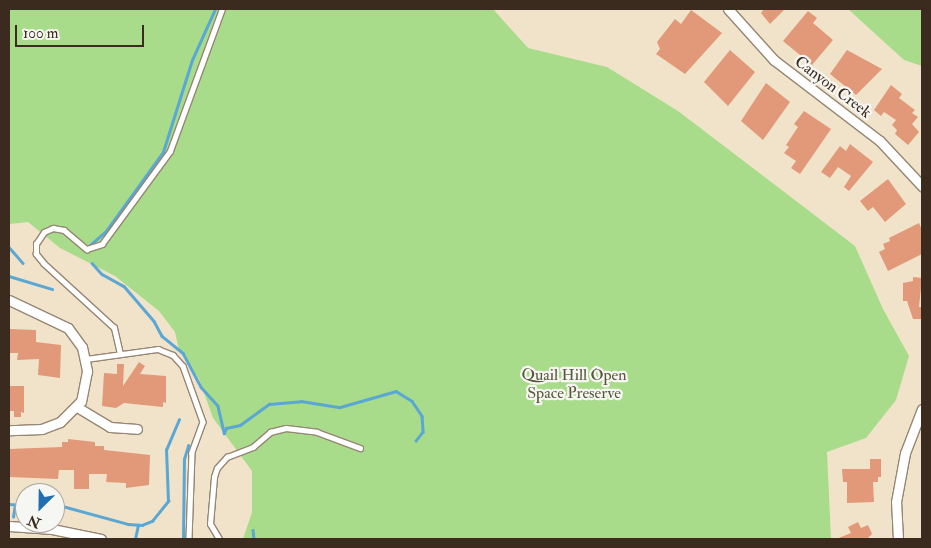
<!DOCTYPE html>
<style>
body{margin:0}
#map{position:relative;width:931px;height:548px;overflow:hidden;background:#f1e3c9;font-family:"IM FELL Double Pica",serif}
div>[style]{position:absolute}
.green>*{inset:0;background:#a8dc8b}
.stream>*{height:2.5px;margin:-1.25px;padding:0 1.25px;transform-origin:1.25px;border-radius:1.25px;background:#5ba7d4}
.building>*{inset:0;background:#e19979}
.roads{filter:drop-shadow(1px 0 #968674) drop-shadow(-1px 0 #968674) drop-shadow(0 1px #968674) drop-shadow(0 -1px #968674)}
.lane>*{height:4.5px;margin:-2.25px;padding:0 2.25px;transform-origin:2.25px;border-radius:2.25px;background:#fff}
.street>*{height:9px;margin:-4.5px;padding:0 4.5px;transform-origin:4.5px;border-radius:4.5px;background:#fff}
span{translate:-50% -50%;white-space:nowrap;text-align:center;line-height:1.15;-webkit-text-stroke:4.5px #f6f6f2;paint-order:stroke}
.street-label{font-size:16px;color:#3b2a1e}
.park-label{font-size:16px;color:#565639}
.frame{position:absolute;inset:0;border:10px solid #3b2a1e;pointer-events:none}
.north{position:absolute;left:15px;top:483px;width:50px;height:50px;box-sizing:border-box;background:#f6f6f2;border:1px solid #aba49d;border-radius:50%;rotate:203deg;font-size:14px;font-weight:700;line-height:20px;text-align:center;color:#3b2a1e}
.north::after{content:'';display:block;margin:auto;width:18px;height:22px;background:#1f6fb2;clip-path:polygon(50% 0,100% 100%,50% 72%,0 100%)}
.scale{position:absolute;left:15px;top:25px;width:129px;height:22px;box-sizing:border-box;border:2px solid #3b2a1e;border-top:0;padding-left:6px;font-size:15px;line-height:18px;white-space:nowrap;color:#3b2a1e;-webkit-text-stroke:4px #f6f6f2;paint-order:stroke}
</style>
<div id="map">
<div class="green">
<i style="clip-path:polygon(9px 9px,493px 9px,528px 48px,607px 67px,678px 111px,855px 246px,883px 309px,909px 356px,896px 400px,866px 438px,827px 452px,831px 539px,243px 539px,252px 512px,252px 471px,213px 418px,199px 379px,179px 350px,175px 332px,159px 311px,115px 276px,60px 248px,28px 222px,9px 224px)"></i>
<i style="clip-path:polygon(848px 9px,922px 9px,922px 66px,904px 60px)"></i>
</div>
<div class="stream">
<i style="left:90px;top:245px;width:21px;rotate:-41deg"></i>
<i style="left:106px;top:231px;width:97px;rotate:-54.2deg"></i>
<i style="left:163px;top:152px;width:96px;rotate:-72.5deg"></i>
<i style="left:192px;top:60px;width:56px;rotate:-65.7deg"></i>
<i style="left:9px;top:247px;width:21px;rotate:49deg"></i>
<i style="left:92px;top:263px;width:15px;rotate:48deg"></i>
<i style="left:102px;top:274px;width:25px;rotate:29deg"></i>
<i style="left:124px;top:286px;width:46px;rotate:49.4deg"></i>
<i style="left:154px;top:321px;width:17px;rotate:62deg"></i>
<i style="left:162px;top:336px;width:27px;rotate:39deg"></i>
<i style="left:183px;top:353px;width:38px;rotate:62deg"></i>
<i style="left:201px;top:387px;width:25px;rotate:48deg"></i>
<i style="left:218px;top:406px;width:28px;rotate:77deg"></i>
<i style="left:224px;top:433px;width:5px;rotate:-68deg"></i>
<i style="left:226px;top:428px;width:14px;rotate:-12deg"></i>
<i style="left:240px;top:425px;width:36px;rotate:-36deg"></i>
<i style="left:269px;top:404px;width:32px;rotate:-5deg"></i>
<i style="left:301px;top:401px;width:39px;rotate:9deg"></i>
<i style="left:340px;top:407px;width:58px;rotate:-15.9deg"></i>
<i style="left:396px;top:391px;width:19px;rotate:32deg"></i>
<i style="left:412px;top:401px;width:18px;rotate:56deg"></i>
<i style="left:422px;top:416px;width:16px;rotate:86deg"></i>
<i style="left:423px;top:432px;width:11px;rotate:128deg"></i>
<i style="left:9px;top:276px;width:45px;rotate:16.8deg"></i>
<i style="left:9px;top:504px;width:16px;rotate:4deg"></i>
<i style="left:55px;top:504px;width:76px;rotate:15.3deg"></i>
<i style="left:128px;top:524px;width:14px;rotate:4deg"></i>
<i style="left:142px;top:525px;width:11px;rotate:-22deg"></i>
<i style="left:152px;top:521px;width:26px;rotate:-51deg"></i>
<i style="left:168px;top:501px;width:51px;rotate:-92.2deg"></i>
<i style="left:166px;top:450px;width:33px;rotate:-67deg"></i>
<i style="left:13px;top:517px;width:12px;rotate:-81deg"></i>
<i style="left:253px;top:530px;width:9px;rotate:84deg"></i>
<i style="left:135px;top:539px;width:14px;rotate:-78deg"></i>
<i style="left:183px;top:539px;width:80px;rotate:-89.3deg"></i>
<i style="left:184px;top:459px;width:14px;rotate:-73deg"></i>
</div>
<div class="building">
<i style="clip-path:polygon(764px 9px,785px 9px,770px 24px,761px 13px)"></i>
<i style="clip-path:polygon(691px 10px,722px 33px,685px 74px,656px 54px,660px 49px,657px 42px,675px 19px,681px 24px)"></i>
<i style="clip-path:polygon(808px 11px,817px 18px,813px 23px,833px 40px,812px 65px,783px 41px)"></i>
<i style="clip-path:polygon(730px 50px,755px 72px,728px 106px,704px 82px)"></i>
<i style="clip-path:polygon(847px 50px,882px 69px,856px 95px,830px 74px)"></i>
<i style="clip-path:polygon(766px 83px,790px 102px,763px 140px,741px 121px)"></i>
<i style="clip-path:polygon(891px 85px,902px 94px,899px 98px,915px 110px,912px 113px,918px 117px,912px 124px,919px 132px,908px 145px,895px 134px,897px 130px,892px 125px,896px 120px,884px 112px,881px 116px,874px 110px)"></i>
<i style="clip-path:polygon(804px 111px,831px 129px,800px 174px,791px 168px,796px 161px,784px 153px,789px 147px,786px 145px,798px 127px,794px 124px)"></i>
<i style="clip-path:polygon(850px 144px,873px 162px,849px 191px,844px 187px,851px 176px,838px 167px,830px 178px,821px 172px,840px 146px,846px 151px)"></i>
<i style="clip-path:polygon(888px 179px,906px 204px,885px 222px,873px 207px,868px 211px,860px 201px)"></i>
<i style="clip-path:polygon(919px 223px,922px 230px,922px 254px,888px 271px,879px 252px,885px 249px,883px 244px,890px 241px,889px 238px)"></i>
<i style="clip-path:polygon(913px 277px,922px 278px,919px 307px,922px 307px,922px 319px,913px 319px,907px 301px,903px 301px,903px 283px,913px 281px)"></i>
<i style="clip-path:polygon(9px 329px,36px 330px,36px 342px,61px 345px,60px 378px,38px 375px,39px 359px,17px 360px,18px 353px,9px 353px)"></i>
<i style="clip-path:polygon(139px 362px,145px 366px,140px 374px,166px 376px,166px 403px,163px 402px,163px 407px,124px 403px,116px 408px,102px 406px,104px 373px,117px 374px,117px 364px,124px 364px,123px 386px)"></i>
<i style="clip-path:polygon(9px 386px,24px 386px,24px 413px,21px 412px,21px 417px,14px 417px,14px 411px,9px 411px)"></i>
<i style="clip-path:polygon(68px 439px,95px 442px,95px 446px,104px 446px,104px 450px,150px 455px,149px 485px,126px 488px,126px 483px,106px 482px,107px 474px,89px 474px,89px 489px,74px 489px,74px 470px,59px 470px,58px 479px,9px 477px,9px 449px,62px 447px,62px 442px,68px 442px)"></i>
<i style="clip-path:polygon(870px 459px,881px 459px,881px 477px,878px 477px,878px 482px,873px 482px,874px 502px,847px 503px,847px 482px,843px 482px,842px 469px,870px 469px)"></i>
<i style="clip-path:polygon(858px 522px,861px 528px,868px 525px,872px 534px,867px 539px,836px 539px,851px 533px,848px 527px)"></i>
</div>
<div class="roads">
<div class="lane">
<i style="left:120px;top:354px;width:27px;rotate:-103deg"></i>
<i style="left:114px;top:328px;width:95px;rotate:-137.6deg"></i>
<i style="left:44px;top:264px;width:13px;rotate:-129deg"></i>
<i style="left:36px;top:254px;width:10px;rotate:-90deg"></i>
<i style="left:36px;top:244px;width:14px;rotate:-56deg"></i>
<i style="left:44px;top:232px;width:10px;rotate:-24deg"></i>
<i style="left:53px;top:228px;width:11px;rotate:10deg"></i>
<i style="left:64px;top:230px;width:30px;rotate:40deg"></i>
<i style="left:87px;top:249px;width:16px;rotate:-18deg"></i>
<i style="left:102px;top:244px;width:115px;rotate:-53.8deg"></i>
<i style="left:170px;top:151px;width:151px;rotate:-69.9deg"></i>
<i style="left:86px;top:359px;width:73px;rotate:-7.9deg"></i>
<i style="left:158px;top:349px;width:16px;rotate:22deg"></i>
<i style="left:173px;top:355px;width:15px;rotate:48deg"></i>
<i style="left:183px;top:366px;width:59px;rotate:70.3deg"></i>
<i style="left:203px;top:422px;width:33px;rotate:110deg"></i>
<i style="left:192px;top:453px;width:86px;rotate:92deg"></i>
<i style="left:219px;top:539px;width:17px;rotate:-121deg"></i>
<i style="left:210px;top:524px;width:47px;rotate:-85.1deg"></i>
<i style="left:214px;top:477px;width:9px;rotate:-72deg"></i>
<i style="left:217px;top:468px;width:15px;rotate:-48deg"></i>
<i style="left:227px;top:457px;width:28px;rotate:-21deg"></i>
<i style="left:253px;top:447px;width:23px;rotate:-41deg"></i>
<i style="left:270px;top:432px;width:16px;rotate:-14deg"></i>
<i style="left:286px;top:428px;width:31px;rotate:7deg"></i>
<i style="left:317px;top:432px;width:46px;rotate:20.4deg"></i>
</div>
<div class="street">
<i style="left:728px;top:9px;width:69px;rotate:48deg"></i>
<i style="left:774px;top:60px;width:133px;rotate:37.4deg"></i>
<i style="left:880px;top:141px;width:62px;rotate:47deg"></i>
<i style="left:9px;top:300px;width:65px;rotate:25.4deg"></i>
<i style="left:68px;top:328px;width:24px;rotate:54deg"></i>
<i style="left:82px;top:347px;width:25px;rotate:78deg"></i>
<i style="left:87px;top:371px;width:31px;rotate:101deg"></i>
<i style="left:81px;top:401px;width:30px;rotate:135deg"></i>
<i style="left:60px;top:422px;width:19px;rotate:159deg"></i>
<i style="left:42px;top:429px;width:33px;rotate:178deg"></i>
<i style="left:77px;top:407px;width:39px;rotate:31deg"></i>
<i style="left:110px;top:427px;width:27px;rotate:4deg"></i>
<i style="left:9px;top:526px;width:43px;rotate:4deg"></i>
<i style="left:52px;top:529px;width:50px;rotate:11.5deg"></i>
<i style="left:898px;top:539px;width:37px;rotate:-93deg"></i>
<i style="left:896px;top:502px;width:50px;rotate:-79.6deg"></i>
<i style="left:905px;top:453px;width:47px;rotate:-68.9deg"></i>
</div>
</div>
<div class="street-label">
<span style="left:833px;top:87px;rotate:37deg">Canyon Creek</span>
</div>
<div class="park-label">
<span style="left:574px;top:384px">Quail Hill Open<br>Space Preserve</span>
</div>
<div class="frame"></div>
<div class="north">N</div>
<div class="scale">100 m</div>
</div>
